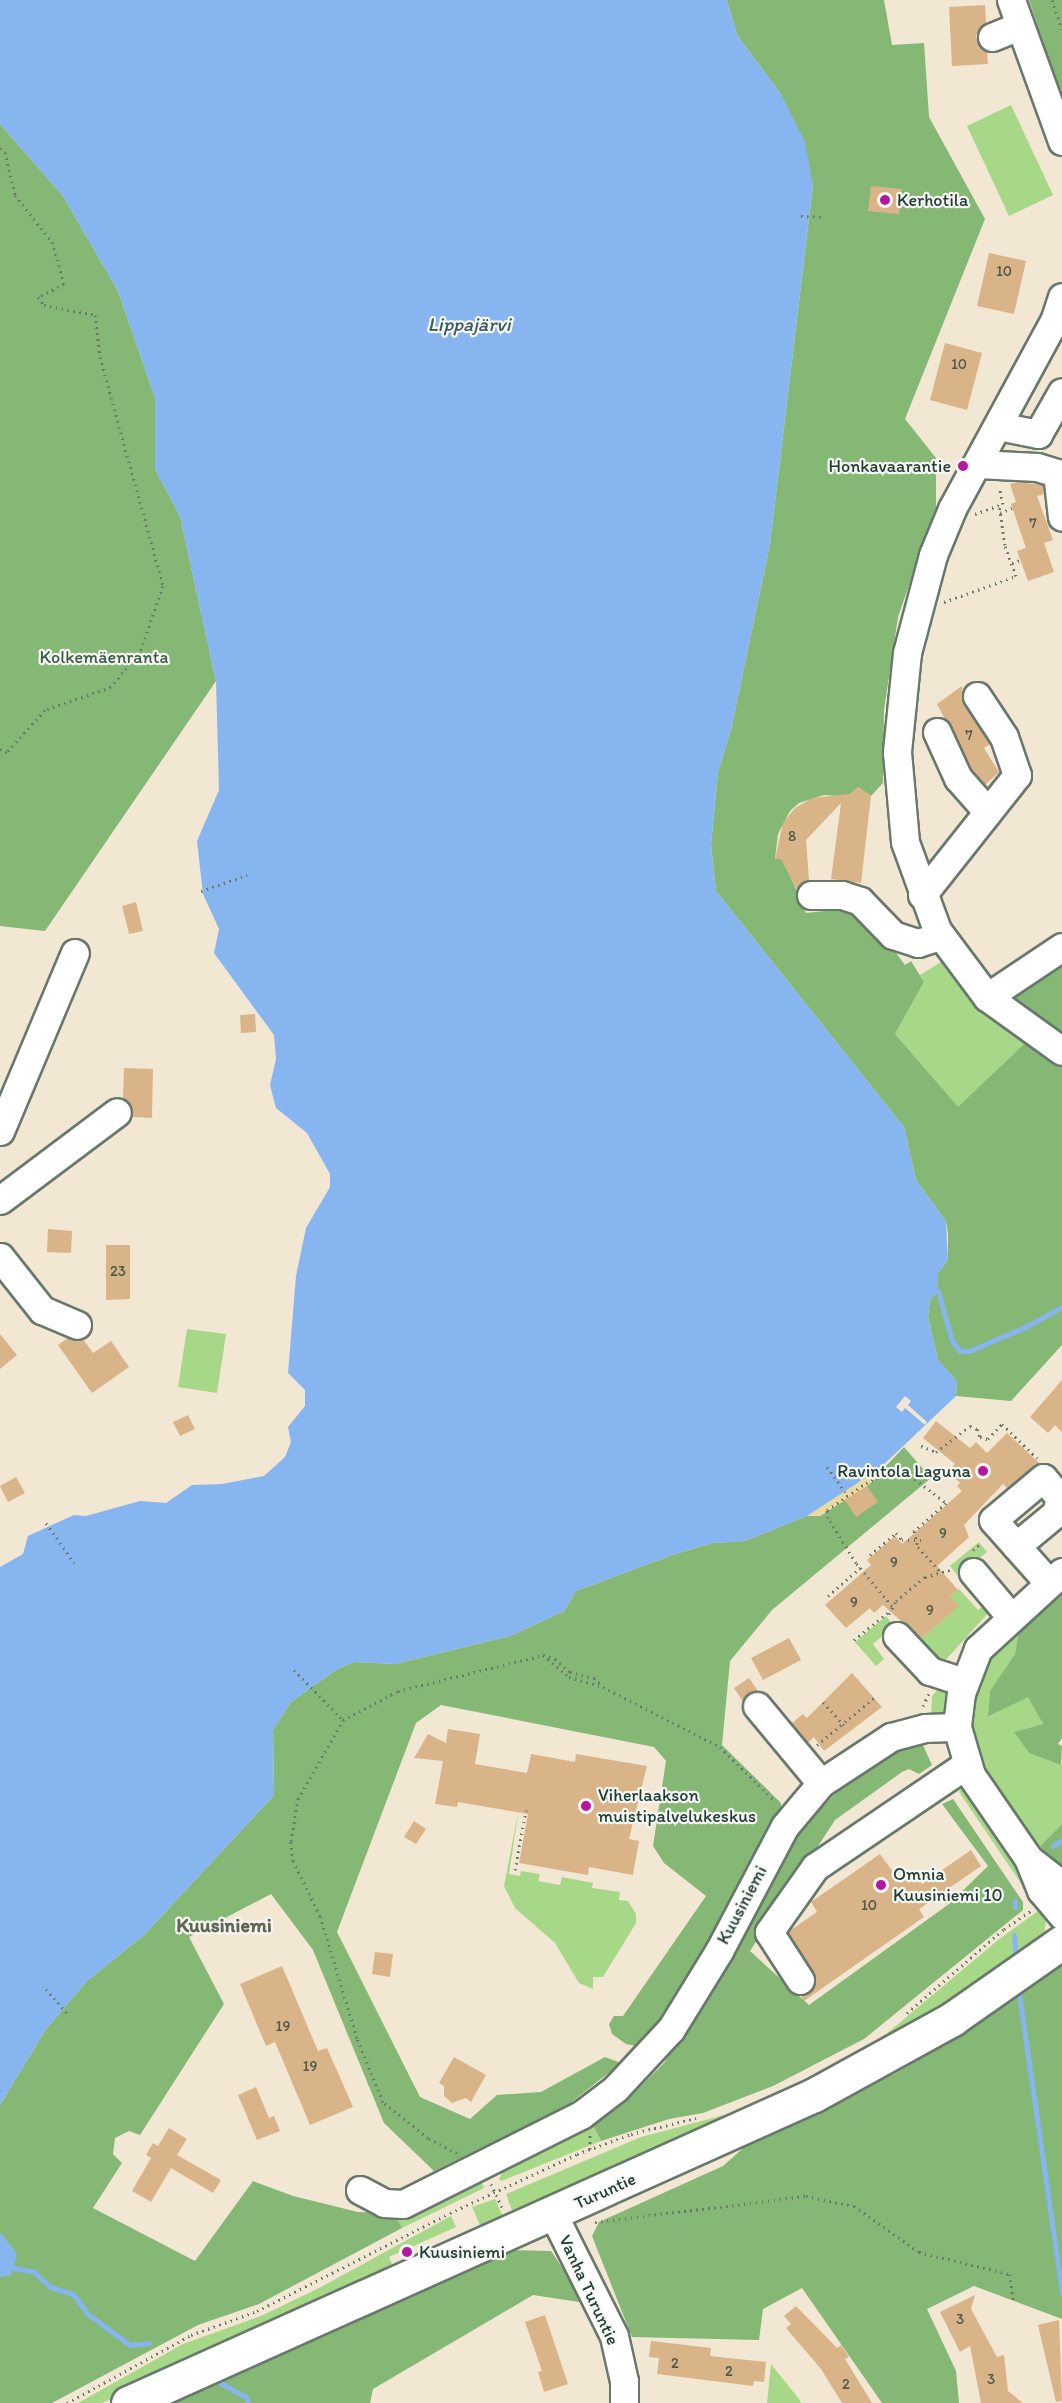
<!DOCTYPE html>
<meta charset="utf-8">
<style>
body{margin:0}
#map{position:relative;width:1062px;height:2403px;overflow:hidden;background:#f2e7d3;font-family:Itim,sans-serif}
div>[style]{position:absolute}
.green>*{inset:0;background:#a7d887}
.forest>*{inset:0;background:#85b874}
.sand>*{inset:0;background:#eeda9e}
.water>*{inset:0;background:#86b5f0}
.pier>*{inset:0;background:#f2e7d3}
.stream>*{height:5px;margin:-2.5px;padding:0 2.5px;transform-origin:2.5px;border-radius:2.5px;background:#86b5f0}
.building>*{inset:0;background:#dab489}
.path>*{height:3px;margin-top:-1.5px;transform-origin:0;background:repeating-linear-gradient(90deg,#69786c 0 1.5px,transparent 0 6px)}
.roads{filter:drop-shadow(2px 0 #69786c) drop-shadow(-2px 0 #69786c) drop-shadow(0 2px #69786c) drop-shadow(0 -2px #69786c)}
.minor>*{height:27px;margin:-13.5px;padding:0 13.5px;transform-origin:13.5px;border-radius:13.5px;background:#fff}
.major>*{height:33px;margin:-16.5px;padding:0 16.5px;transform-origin:16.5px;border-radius:16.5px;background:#fff}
.dots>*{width:16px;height:16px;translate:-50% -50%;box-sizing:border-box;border:3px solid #f6f6f2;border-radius:50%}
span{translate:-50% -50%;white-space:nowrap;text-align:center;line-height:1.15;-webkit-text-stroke:4.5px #f6f6f2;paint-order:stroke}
.number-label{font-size:15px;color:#4e5b49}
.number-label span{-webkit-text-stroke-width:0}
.poi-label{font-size:18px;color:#1f3d34}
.left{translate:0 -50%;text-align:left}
.right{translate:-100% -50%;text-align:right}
.park-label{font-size:18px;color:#3a5c45}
.street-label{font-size:18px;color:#1f3d34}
.water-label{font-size:20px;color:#395b63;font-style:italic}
.neighbourhood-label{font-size:20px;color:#606752;font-weight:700}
</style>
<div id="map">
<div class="green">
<i style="clip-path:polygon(1011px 105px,1053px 195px,1009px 216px,967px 126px)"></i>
<i style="clip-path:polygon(933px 948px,987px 1008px,1026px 1042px,958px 1108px,895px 1034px,924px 982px,920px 975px,941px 962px)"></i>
<i style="clip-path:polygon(187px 1329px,226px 1334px,217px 1393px,178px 1387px)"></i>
<i style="clip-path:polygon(979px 1542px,987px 1552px,958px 1576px,950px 1566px)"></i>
<i style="clip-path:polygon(959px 1589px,978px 1610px,988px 1602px,991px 1610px,942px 1664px,909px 1635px,913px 1631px,921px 1639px,958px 1606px,950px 1597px)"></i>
<i style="clip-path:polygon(886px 1616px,894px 1626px,873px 1644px,884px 1659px,876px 1666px,855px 1642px)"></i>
<i style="clip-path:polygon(1020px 1621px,1015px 1654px,990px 1692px,989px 1717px,1028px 1696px,1043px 1724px,1015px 1732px,1029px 1753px,1062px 1765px,1062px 1824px,1040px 1846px,991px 1790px,966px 1724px,974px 1682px,988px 1654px)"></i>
<i style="clip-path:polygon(942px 1685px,948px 1688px,947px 1702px,943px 1712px,931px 1719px,932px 1696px)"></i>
<i style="clip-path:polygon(962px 1787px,1011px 1852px,1033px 1901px,959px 1792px)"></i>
<i style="clip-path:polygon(519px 1808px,509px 1874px,520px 1876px,521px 1871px,540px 1874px,538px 1881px,560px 1885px,562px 1877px,593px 1883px,592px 1888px,620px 1892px,619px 1900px,628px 1901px,636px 1914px,636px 1923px,603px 1977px,593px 1977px,593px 1989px,579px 1983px,555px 1943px,515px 1908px,504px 1886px)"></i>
<i style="clip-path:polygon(1038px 1911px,1044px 1911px,1046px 1920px,1044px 1936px,966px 1997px,872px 2046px,998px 1940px)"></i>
<i style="clip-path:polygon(743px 2110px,628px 2165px,512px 2210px,506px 2194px,641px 2137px)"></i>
<i style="clip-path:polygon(593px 2125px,601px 2141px,501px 2181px,499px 2179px,503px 2171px)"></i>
<i style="clip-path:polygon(479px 2173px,484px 2188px,402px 2228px,394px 2213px)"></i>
<i style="clip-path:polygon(495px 2199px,503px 2217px,480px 2225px,472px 2207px)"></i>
<i style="clip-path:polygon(451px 2216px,456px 2227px,389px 2257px,392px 2264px,338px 2295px,102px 2403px,78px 2403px,183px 2344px,261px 2316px,319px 2288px)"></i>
<i style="clip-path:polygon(771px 2364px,799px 2399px,801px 2403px,767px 2403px)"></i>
</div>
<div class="forest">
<i style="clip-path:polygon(727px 0,884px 0,892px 45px,924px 43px,929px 117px,985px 219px,905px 419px,936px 458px,936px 507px,898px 617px,884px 710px,883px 783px,871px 796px,858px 787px,855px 797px,824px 795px,799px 803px,790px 811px,778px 834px,775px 859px,783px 859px,806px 913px,852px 908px,901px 948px,896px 953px,905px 965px,911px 961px,924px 982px,895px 1034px,958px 1107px,1026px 1042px,1062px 1061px,1062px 1345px,1011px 1401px,956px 1396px,957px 1381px,938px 1360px,928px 1316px,930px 1300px,938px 1291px,938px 1273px,948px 1260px,948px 1234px,946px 1221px,916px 1180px,904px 1127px,716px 891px,711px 845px,718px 772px,731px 730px,770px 544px,813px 185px,781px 94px,737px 35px)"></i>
<i style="clip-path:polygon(1029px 0,1062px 0,1062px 98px,1030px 3px)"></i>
<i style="clip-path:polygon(0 124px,63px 196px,118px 291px,155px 398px,155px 469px,180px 516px,216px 681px,45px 931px,0 926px)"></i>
<i style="clip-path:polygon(1062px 953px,1062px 1032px,1004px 992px)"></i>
<i style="clip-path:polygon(904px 1447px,931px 1478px,772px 1610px,730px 1661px,722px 1745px,781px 1803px,782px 1821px,646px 2048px,626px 2044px,612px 2034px,609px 2024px,614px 2016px,623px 2016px,706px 1896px,664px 1863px,653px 1846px,666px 1761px,654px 1747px,441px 1705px,416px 1723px,337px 1932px,420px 2097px,470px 2119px,497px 2095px,541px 2092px,605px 2057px,621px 2063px,568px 2105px,434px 2171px,384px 2123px,313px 1950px,271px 1894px,189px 1937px,224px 2004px,140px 2135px,129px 2131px,115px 2138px,113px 2154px,122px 2163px,93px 2208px,195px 2261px,253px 2181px,293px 2196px,358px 2212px,394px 2213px,402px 2228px,259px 2304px,198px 2325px,52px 2403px,0 2403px,0 2105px,46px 2029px,87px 1981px,144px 1935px,274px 1795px,273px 1730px,291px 1702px,337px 1669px,355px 1662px,395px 1664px,510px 1636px,564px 1611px,576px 1591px,675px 1554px,713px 1543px,745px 1541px,807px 1516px,820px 1516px,867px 1486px)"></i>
<i style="clip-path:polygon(1062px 1585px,1062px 1738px,1058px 1744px,1062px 1746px,1061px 1765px,1029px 1753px,1014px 1732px,1043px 1724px,1028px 1697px,988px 1717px,990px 1691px,1015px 1654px,1020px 1621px)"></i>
<i style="clip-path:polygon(922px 1743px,932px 1765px,919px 1774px,909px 1769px,902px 1772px,835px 1820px,750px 1951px,809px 2005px,949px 1904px,988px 1866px,942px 1804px,953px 1799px,1023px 1902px,1023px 1910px,864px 2039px,773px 2086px,703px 2113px,669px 2119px,601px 2141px,593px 2125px,630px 2097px,664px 2063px,731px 1958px,799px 1830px,847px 1782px,887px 1753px)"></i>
<i style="clip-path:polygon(1062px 1824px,1062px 1872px,1040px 1846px)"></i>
<i style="clip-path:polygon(1062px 1962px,1062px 2319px,974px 2286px,927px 2309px,956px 2371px,959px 2403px,882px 2403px,802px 2288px,763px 2309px,759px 2340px,632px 2337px,592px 2236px,599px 2222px,723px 2166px,749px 2143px,894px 2074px,981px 2022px)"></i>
<i style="clip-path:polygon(503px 2250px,551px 2251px,586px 2303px,533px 2295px,373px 2389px,370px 2403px,151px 2403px)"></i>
</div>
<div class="sand">
<i style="clip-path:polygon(879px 1469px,880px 1475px,867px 1486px,820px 1516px,807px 1516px)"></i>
</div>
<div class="water">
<i style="clip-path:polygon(0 0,727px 0,737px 35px,781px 94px,805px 142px,813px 185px,770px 544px,731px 730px,718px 772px,711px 845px,716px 891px,904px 1127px,916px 1180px,946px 1221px,948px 1260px,938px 1273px,938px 1291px,930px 1300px,928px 1316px,938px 1360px,957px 1381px,956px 1396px,879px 1469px,807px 1516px,745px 1541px,713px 1543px,675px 1554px,576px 1591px,564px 1611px,510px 1636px,395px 1664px,355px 1662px,337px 1669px,291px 1702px,273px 1730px,274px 1795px,144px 1935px,87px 1981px,46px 2029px,0 2105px,0 1567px,23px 1554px,28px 1536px,74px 1515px,86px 1516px,140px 1501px,166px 1503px,192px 1485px,222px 1484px,264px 1476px,285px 1457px,291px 1442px,288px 1427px,305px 1406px,305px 1390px,288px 1373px,296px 1276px,306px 1228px,330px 1187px,330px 1174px,307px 1133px,276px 1108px,270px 1085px,276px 1059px,274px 1035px,214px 953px,219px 929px,203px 894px,197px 841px,219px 790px,216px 681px,180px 516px,155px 469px,155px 398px,118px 291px,63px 196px,0 124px)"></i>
<i style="clip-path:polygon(0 2232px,17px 2254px,11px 2275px,0 2277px)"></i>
</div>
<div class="pier">
<i style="clip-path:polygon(905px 1396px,911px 1401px,908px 1405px,927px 1422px,925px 1425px,905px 1408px,902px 1412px,896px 1407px)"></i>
</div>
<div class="stream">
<i style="left:938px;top:1291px;width:52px;rotate:74.4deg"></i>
<i style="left:952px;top:1341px;width:13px;rotate:51deg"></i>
<i style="left:960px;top:1351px;width:9px"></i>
<i style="left:969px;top:1351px;width:61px;rotate:-23.2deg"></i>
<i style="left:1025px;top:1327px;width:42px;rotate:-28.4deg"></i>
<i style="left:1053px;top:1846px;width:11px;rotate:-34deg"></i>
<i style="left:1015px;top:1907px;width:6px;rotate:-90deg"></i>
<i style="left:1014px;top:1935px;width:22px;rotate:85deg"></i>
<i style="left:1019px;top:1994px;width:302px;rotate:81.8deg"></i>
<i style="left:14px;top:2268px;width:20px;rotate:11deg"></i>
<i style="left:34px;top:2272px;width:22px;rotate:43deg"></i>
<i style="left:50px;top:2287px;width:24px;rotate:17deg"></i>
<i style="left:73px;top:2294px;width:26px;rotate:53deg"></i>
<i style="left:89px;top:2315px;width:51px;rotate:36.2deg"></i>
<i style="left:130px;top:2345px;width:19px;rotate:-6deg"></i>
<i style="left:217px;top:2381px;width:33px;rotate:29deg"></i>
<i style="left:246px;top:2397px;width:6px;rotate:72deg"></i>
</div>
<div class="building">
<i style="clip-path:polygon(985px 5px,986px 23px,976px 35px,978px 43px,987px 52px,988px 64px,952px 66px,949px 7px)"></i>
<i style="clip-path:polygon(871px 186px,902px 189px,899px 214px,868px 211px)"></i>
<i style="clip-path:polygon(989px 253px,1026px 261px,1014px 314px,977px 306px)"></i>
<i style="clip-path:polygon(945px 343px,982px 353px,967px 410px,930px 400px)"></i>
<i style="clip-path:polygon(1017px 482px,1043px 485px,1044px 494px,1037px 496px,1053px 540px,1044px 543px,1054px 572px,1028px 581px,1017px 551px,1026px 548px,1011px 504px,1016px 502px,1010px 484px)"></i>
<i style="clip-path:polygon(962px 686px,964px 704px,990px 744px,984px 748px,999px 772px,985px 785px,971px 769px,937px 704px)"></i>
<i style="clip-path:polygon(858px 787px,871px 796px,861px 883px,831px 879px,841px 803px,806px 840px,809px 880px,797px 890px,781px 859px,775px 859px,783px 823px,795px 808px,812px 798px,850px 794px)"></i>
<i style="clip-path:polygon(136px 902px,143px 931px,129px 934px,122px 906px)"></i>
<i style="clip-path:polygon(255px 1014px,256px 1032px,241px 1033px,240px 1015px)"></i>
<i style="clip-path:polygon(124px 1068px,153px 1069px,152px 1118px,132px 1117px,130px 1103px,123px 1098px)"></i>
<i style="clip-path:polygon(48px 1229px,72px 1231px,71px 1253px,47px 1252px)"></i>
<i style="clip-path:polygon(106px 1245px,130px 1245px,130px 1299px,106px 1300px)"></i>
<i style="clip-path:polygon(0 1334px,17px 1355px,0 1369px)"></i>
<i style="clip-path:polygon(68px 1338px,83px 1339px,93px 1353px,111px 1341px,129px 1367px,92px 1393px,58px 1345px)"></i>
<i style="clip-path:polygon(1062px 1380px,1062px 1432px,1055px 1425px,1048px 1433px,1030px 1417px)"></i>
<i style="clip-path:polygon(188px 1415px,195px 1429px,180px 1436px,173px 1422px)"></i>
<i style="clip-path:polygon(936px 1421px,970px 1448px,976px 1442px,987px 1453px,1007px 1433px,1039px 1463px,1007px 1488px,1003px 1484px,964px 1525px,969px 1537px,937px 1566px,958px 1590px,950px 1597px,959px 1606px,921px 1639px,883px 1605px,874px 1613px,870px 1608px,846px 1628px,825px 1605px,871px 1565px,867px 1560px,895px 1536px,902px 1544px,962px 1491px,957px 1486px,960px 1483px,948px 1471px,955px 1464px,923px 1438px)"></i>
<i style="clip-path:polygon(16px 1477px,25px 1493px,8px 1502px,0 1486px)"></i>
<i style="clip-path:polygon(867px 1486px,878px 1502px,856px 1517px,845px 1500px)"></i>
<i style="clip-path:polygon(789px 1638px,801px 1660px,763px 1680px,751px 1658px)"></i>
<i style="clip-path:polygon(852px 1673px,882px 1707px,824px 1751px,814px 1737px,808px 1743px,792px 1723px,803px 1714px,807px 1718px)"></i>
<i style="clip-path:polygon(749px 1678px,758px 1691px,742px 1700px,734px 1688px)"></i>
<i style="clip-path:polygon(448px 1729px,480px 1734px,475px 1764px,527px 1773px,531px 1754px,575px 1762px,576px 1754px,647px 1766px,629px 1839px,639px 1841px,633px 1875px,589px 1867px,588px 1875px,519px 1863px,528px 1814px,458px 1802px,457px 1807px,435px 1804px,443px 1761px,414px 1758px,428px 1734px,446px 1743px)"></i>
<i style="clip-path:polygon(414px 1821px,426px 1829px,416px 1844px,404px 1837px)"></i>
<i style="clip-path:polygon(971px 1850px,981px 1866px,919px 1909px,924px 1917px,804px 2001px,801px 1996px,814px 1988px,816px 1979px,788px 1932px,817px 1912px,811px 1902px,880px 1854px,901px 1883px,915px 1873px,922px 1884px)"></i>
<i style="clip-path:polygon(375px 1952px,393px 1954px,390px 1977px,372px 1974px)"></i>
<i style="clip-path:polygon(282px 1966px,318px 2051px,327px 2048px,353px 2107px,310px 2125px,275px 2042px,266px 2046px,240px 1984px)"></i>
<i style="clip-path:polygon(454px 2057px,486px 2075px,471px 2102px,466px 2098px,452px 2103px,444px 2096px,444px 2086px,439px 2083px)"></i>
<i style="clip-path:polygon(256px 2087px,269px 2118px,274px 2116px,280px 2131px,257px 2140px,238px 2095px)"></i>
<i style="clip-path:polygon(169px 2128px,187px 2139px,177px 2155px,221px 2180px,213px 2193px,171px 2168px,151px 2202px,132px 2191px,151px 2158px,146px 2155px,153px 2143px,158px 2146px)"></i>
<i style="clip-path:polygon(975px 2295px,971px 2309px,997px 2357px,1004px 2355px,1008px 2391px,1023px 2403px,981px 2403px,970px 2346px,960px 2352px,940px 2312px)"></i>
<i style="clip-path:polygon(796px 2306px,837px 2348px,841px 2345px,849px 2357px,845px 2359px,872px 2403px,842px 2403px,821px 2369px,786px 2328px,791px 2324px,784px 2316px)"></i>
<i style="clip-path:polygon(545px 2315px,568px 2384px,544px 2392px,538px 2372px,542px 2371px,525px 2322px)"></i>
<i style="clip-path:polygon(1059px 2320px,1062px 2401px,1056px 2402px,1038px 2325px)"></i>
<i style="clip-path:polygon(651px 2341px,711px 2348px,710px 2356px,766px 2362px,764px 2382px,754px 2381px,753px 2386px,657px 2374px,659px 2358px,649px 2357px)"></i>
</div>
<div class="path">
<i style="left:1052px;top:0;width:31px;rotate:71deg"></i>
<i style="left:0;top:148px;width:6px;rotate:39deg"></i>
<i style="left:5px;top:152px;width:44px;rotate:76.9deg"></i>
<i style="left:15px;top:195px;width:60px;rotate:51.8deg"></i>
<i style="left:52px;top:242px;width:44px;rotate:74.1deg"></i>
<i style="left:64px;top:284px;width:29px;rotate:153deg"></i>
<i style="left:38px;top:297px;width:10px;rotate:53deg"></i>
<i style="left:44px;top:305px;width:52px;rotate:11.1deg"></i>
<i style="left:95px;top:315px;width:42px;rotate:83.2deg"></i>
<i style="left:100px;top:357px;width:238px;rotate:74.6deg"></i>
<i style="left:163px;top:586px;width:67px;rotate:109.2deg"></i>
<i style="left:141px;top:649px;width:48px;rotate:128.3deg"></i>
<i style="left:111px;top:687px;width:70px;rotate:160.8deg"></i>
<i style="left:45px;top:710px;width:57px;rotate:132.1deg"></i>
<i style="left:7px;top:752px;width:8px;rotate:-157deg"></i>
<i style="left:801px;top:216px;width:21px;rotate:3deg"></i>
<i style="left:1000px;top:513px;width:13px;rotate:-23deg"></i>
<i style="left:975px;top:514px;width:30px;rotate:-20deg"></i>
<i style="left:1003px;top:504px;width:17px;rotate:-103deg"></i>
<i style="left:1012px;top:563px;width:9px;rotate:-21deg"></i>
<i style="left:944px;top:602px;width:77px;rotate:-19.9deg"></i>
<i style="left:1016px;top:576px;width:33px;rotate:-110deg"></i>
<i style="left:1005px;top:545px;width:40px;rotate:-98.5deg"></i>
<i style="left:201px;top:891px;width:49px;rotate:-19.2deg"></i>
<i style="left:921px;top:1446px;width:16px;rotate:22deg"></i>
<i style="left:936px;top:1452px;width:43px;rotate:-37.4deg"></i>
<i style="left:970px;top:1426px;width:8px;rotate:23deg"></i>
<i style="left:977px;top:1429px;width:9px;rotate:69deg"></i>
<i style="left:980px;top:1437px;width:8px;rotate:14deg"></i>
<i style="left:988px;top:1439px;width:21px;rotate:-47deg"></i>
<i style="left:1002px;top:1424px;width:49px;rotate:44.2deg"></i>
<i style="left:827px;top:1467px;width:31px;rotate:54deg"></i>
<i style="left:46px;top:1523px;width:49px;rotate:55deg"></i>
<i style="left:973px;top:1550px;width:8px;rotate:-40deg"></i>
<i style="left:870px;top:1555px;width:34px;rotate:-40deg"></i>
<i style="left:896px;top:1533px;width:9px;rotate:49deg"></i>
<i style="left:902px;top:1540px;width:20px"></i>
<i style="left:828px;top:1596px;width:43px;rotate:-41.2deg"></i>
<i style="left:892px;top:1606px;width:56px;rotate:-129.9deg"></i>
<i style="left:856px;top:1563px;width:53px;rotate:-121.9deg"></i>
<i style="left:828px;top:1518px;width:8px;rotate:-97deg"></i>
<i style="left:827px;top:1510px;width:47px;rotate:-34.7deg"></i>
<i style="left:866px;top:1483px;width:30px;rotate:-23deg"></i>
<i style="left:894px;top:1471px;width:16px;rotate:14deg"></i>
<i style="left:910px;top:1475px;width:46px;rotate:37.9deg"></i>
<i style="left:946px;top:1503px;width:43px;rotate:138.8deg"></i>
<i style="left:914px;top:1531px;width:16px;rotate:76deg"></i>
<i style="left:918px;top:1547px;width:36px;rotate:48deg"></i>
<i style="left:889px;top:1614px;width:15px;rotate:-62deg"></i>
<i style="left:896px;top:1601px;width:38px;rotate:-40deg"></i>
<i style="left:925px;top:1577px;width:26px;rotate:-16deg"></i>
<i style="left:854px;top:1640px;width:46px;rotate:-38.9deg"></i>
<i style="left:543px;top:1655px;width:13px;rotate:18deg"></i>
<i style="left:555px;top:1659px;width:20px;rotate:41deg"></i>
<i style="left:570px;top:1672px;width:25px;rotate:14deg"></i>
<i style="left:594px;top:1678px;width:12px;rotate:42deg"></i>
<i style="left:294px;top:1670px;width:70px;rotate:45.6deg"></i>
<i style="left:823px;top:1702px;width:31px;rotate:48deg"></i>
<i style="left:923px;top:1706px;width:14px;rotate:-65deg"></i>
<i style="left:817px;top:1745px;width:74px;rotate:-39.5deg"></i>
<i style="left:515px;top:1870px;width:61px;rotate:-79.6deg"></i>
<i style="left:46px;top:1989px;width:35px;rotate:49deg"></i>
<i style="left:907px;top:2013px;width:128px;rotate:-40.9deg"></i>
<i style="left:1004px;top:1929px;width:32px;rotate:-34deg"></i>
<i style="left:590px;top:2149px;width:14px;rotate:-90deg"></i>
<i style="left:457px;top:2153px;width:33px;rotate:-153deg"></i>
<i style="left:428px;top:2138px;width:58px;rotate:-141.3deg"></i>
<i style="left:383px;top:2102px;width:69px;rotate:-112.1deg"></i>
<i style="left:357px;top:2038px;width:127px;rotate:-106.9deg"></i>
<i style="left:320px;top:1916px;width:61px;rotate:-116.1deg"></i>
<i style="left:293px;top:1861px;width:20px;rotate:-96deg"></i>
<i style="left:291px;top:1841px;width:43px;rotate:-80.5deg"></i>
<i style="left:298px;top:1799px;width:91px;rotate:-60.3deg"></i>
<i style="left:343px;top:1720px;width:62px;rotate:-27.8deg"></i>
<i style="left:398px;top:1691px;width:149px;rotate:-13.9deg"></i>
<i style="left:543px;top:1655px;width:34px;rotate:40deg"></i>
<i style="left:569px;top:1677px;width:35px;rotate:16deg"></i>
<i style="left:603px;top:1687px;width:131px;rotate:27.1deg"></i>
<i style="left:720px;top:1747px;width:78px;rotate:44.5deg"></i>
<i style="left:491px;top:2184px;width:26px;rotate:65deg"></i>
<i style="left:595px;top:2222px;width:213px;rotate:-7deg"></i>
<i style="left:806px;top:2196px;width:49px;rotate:11.8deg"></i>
<i style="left:854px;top:2206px;width:80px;rotate:35.3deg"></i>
<i style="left:919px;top:2252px;width:93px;rotate:13.7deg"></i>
<i style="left:1009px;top:2274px;width:28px;rotate:80deg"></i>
<i style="left:67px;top:2403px;width:141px;rotate:-28.7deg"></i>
<i style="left:191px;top:2335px;width:70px;rotate:-20deg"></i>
<i style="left:257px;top:2311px;width:216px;rotate:-26.9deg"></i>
<i style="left:450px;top:2213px;width:140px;rotate:-24.9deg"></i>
<i style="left:577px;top:2154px;width:58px;rotate:-20.3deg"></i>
<i style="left:631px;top:2134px;width:67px;rotate:-13.8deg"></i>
</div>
<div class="roads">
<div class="minor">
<i style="left:1011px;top:0;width:150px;rotate:70.1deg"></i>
<i style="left:992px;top:37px;width:29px;rotate:-22deg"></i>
<i style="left:1062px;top:297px;width:23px;rotate:108deg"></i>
<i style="left:1055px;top:319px;width:216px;rotate:118.5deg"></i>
<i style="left:952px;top:509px;width:50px;rotate:112.4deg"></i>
<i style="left:933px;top:555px;width:101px;rotate:104.9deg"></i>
<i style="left:907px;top:653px;width:100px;rotate:95.8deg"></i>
<i style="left:897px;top:752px;width:90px;rotate:84.9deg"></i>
<i style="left:905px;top:842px;width:94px;rotate:70deg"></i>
<i style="left:937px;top:930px;width:84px;rotate:53.3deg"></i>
<i style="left:987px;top:997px;width:92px;rotate:35.8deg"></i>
<i style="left:998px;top:426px;width:41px;rotate:11.3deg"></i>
<i style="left:1038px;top:434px;width:48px;rotate:-60.3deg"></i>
<i style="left:977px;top:464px;width:60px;rotate:2.9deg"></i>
<i style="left:1037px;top:467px;width:21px;rotate:17deg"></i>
<i style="left:1057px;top:473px;width:44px;rotate:83.5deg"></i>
<i style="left:937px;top:732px;width:51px;rotate:65.5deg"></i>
<i style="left:958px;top:778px;width:45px;rotate:48.6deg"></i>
<i style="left:811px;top:895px;width:31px"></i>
<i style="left:842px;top:895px;width:19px;rotate:18deg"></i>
<i style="left:860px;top:901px;width:47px;rotate:45.9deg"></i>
<i style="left:893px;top:935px;width:26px;rotate:18deg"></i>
<i style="left:918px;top:943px;width:23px;rotate:-18deg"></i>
<i style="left:922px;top:895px;width:153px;rotate:-51.6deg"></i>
<i style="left:1017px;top:775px;width:40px;rotate:-108.9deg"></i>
<i style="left:1004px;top:737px;width:49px;rotate:-123.4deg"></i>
<i style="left:987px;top:997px;width:90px;rotate:-33.7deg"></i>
<i style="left:0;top:1131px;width:193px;rotate:-67.2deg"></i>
<i style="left:0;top:1200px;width:146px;rotate:-36.9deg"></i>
<i style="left:0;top:1257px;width:68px;rotate:51.6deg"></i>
<i style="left:42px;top:1310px;width:38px;rotate:23deg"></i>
<i style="left:1016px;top:1546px;width:52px;rotate:-39.5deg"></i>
<i style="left:1056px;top:1513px;width:16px;rotate:-75deg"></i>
<i style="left:1060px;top:1498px;width:26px;rotate:-130deg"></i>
<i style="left:1043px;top:1478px;width:65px;rotate:140deg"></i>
<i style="left:993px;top:1520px;width:84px;rotate:48.4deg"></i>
<i style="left:973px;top:1572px;width:57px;rotate:49.9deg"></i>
<i style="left:1062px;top:1572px;width:114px;rotate:137.5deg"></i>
<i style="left:978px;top:1649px;width:47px;rotate:111.1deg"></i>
<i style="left:961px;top:1693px;width:34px;rotate:97deg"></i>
<i style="left:957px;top:1727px;width:50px;rotate:73.7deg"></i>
<i style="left:971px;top:1775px;width:101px;rotate:55.5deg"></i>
<i style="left:1028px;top:1858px;width:35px;rotate:68deg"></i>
<i style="left:1041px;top:1890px;width:33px;rotate:50deg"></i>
<i style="left:897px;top:1636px;width:48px;rotate:46.7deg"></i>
<i style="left:930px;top:1671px;width:36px;rotate:18deg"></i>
<i style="left:757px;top:1706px;width:100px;rotate:50.3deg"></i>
<i style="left:1029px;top:1859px;width:42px;rotate:38.2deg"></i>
<i style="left:800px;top:1980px;width:57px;rotate:-122.9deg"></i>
<i style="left:769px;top:1932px;width:80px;rotate:-54.7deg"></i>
<i style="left:815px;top:1867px;width:184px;rotate:-34.1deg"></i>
<i style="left:360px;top:2190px;width:27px;rotate:28deg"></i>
<i style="left:384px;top:2203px;width:19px;rotate:3deg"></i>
<i style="left:403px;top:2204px;width:199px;rotate:-26.6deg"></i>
<i style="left:581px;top:2115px;width:43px;rotate:-37.4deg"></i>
<i style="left:615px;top:2089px;width:82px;rotate:-47deg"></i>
<i style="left:671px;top:2029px;width:92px;rotate:-58.4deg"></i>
<i style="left:719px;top:1951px;width:141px;rotate:-62.2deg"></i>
<i style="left:785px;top:1826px;width:56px;rotate:-50.1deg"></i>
<i style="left:821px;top:1783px;width:84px;rotate:-33.3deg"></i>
<i style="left:891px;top:1737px;width:35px;rotate:-15deg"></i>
<i style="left:925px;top:1728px;width:32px;rotate:-2deg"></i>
<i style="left:553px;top:2214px;width:136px;rotate:63.4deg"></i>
<i style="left:614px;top:2336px;width:46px;rotate:77.5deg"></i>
<i style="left:624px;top:2381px;width:22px;rotate:90deg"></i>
</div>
<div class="major">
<i style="left:128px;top:2403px;width:752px;rotate:-24.18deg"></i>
<i style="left:814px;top:2095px;width:158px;rotate:-28.8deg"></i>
<i style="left:952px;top:2019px;width:134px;rotate:-35deg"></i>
</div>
</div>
<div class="dots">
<i style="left:885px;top:200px;background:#b5179e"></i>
<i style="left:963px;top:466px;background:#b5179e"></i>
<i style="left:983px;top:1471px;background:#b5179e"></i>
<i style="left:586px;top:1806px;background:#b5179e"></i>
<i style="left:881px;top:1885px;background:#b5179e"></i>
<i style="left:407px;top:2252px;background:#b5179e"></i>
</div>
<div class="number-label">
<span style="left:1004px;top:272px">10</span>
<span style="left:959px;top:365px">10</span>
<span style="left:1033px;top:524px">7</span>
<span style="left:969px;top:736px">7</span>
<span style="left:792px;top:837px">8</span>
<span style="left:118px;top:1272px">23</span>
<span style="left:943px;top:1534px">9</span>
<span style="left:894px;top:1563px">9</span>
<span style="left:854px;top:1603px">9</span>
<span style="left:930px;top:1611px">9</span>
<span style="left:869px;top:1906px">10</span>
<span style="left:283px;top:2027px">19</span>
<span style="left:310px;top:2067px">19</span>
<span style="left:960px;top:2320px">3</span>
<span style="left:675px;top:2364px">2</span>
<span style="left:729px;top:2372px">2</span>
<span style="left:991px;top:2380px">3</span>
<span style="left:846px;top:2385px">2</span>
</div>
<div class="poi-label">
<span class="left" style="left:897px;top:200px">Kerhotila</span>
<span class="right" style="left:951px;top:466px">Honkavaarantie</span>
<span class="right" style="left:971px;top:1471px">Ravintola Laguna</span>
<span class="left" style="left:598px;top:1806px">Viherlaakson<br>muistipalvelukeskus</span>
<span class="left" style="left:893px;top:1885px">Omnia<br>Kuusiniemi 10</span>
<span class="left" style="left:419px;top:2252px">Kuusiniemi</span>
</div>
<div class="park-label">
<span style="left:104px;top:657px">Kolkemäenranta</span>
</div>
<div class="street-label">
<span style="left:742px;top:1905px;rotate:-62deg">Kuusiniemi</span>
<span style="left:605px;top:2191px;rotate:-24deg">Turuntie</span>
<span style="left:589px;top:2290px;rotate:65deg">Vanha Turuntie</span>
</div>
<div class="water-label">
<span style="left:469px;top:324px">Lippajärvi</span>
</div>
<div class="neighbourhood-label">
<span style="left:224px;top:1925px">Kuusiniemi</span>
</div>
</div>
